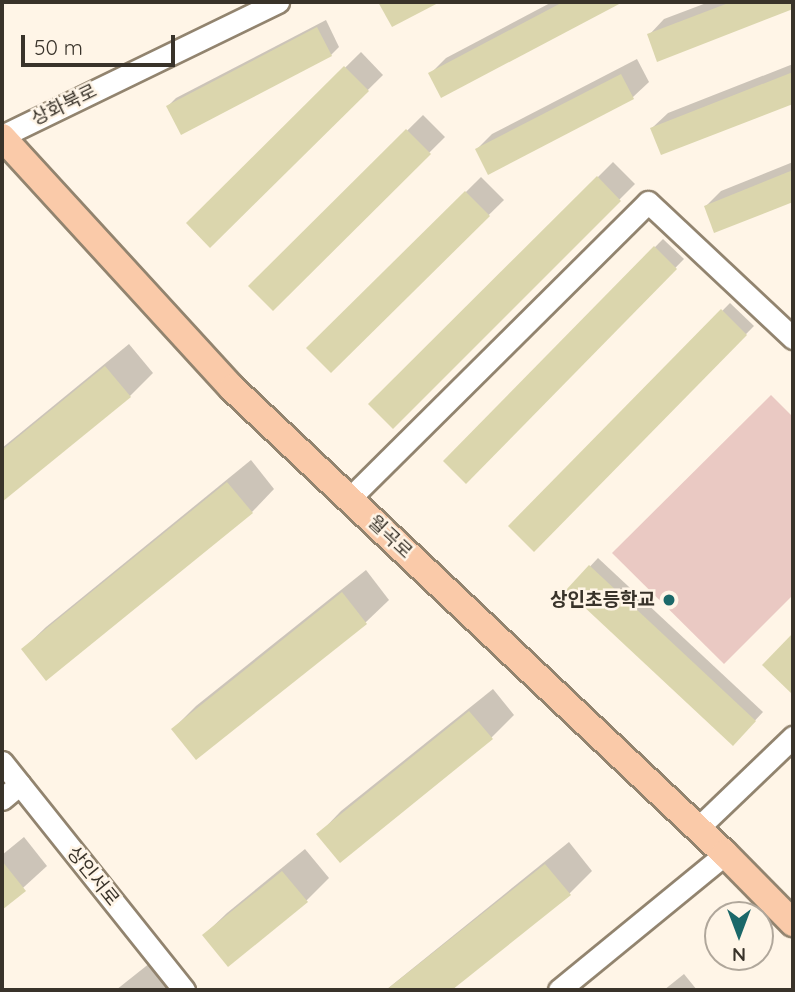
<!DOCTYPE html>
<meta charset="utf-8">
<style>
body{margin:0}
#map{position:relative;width:795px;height:992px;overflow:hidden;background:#fff5e7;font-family:Quicksand,"Noto Sans KR",sans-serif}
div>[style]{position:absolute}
.green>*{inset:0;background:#eac9c3}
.shadow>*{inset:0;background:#0003}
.building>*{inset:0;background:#dbd6ad}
.roads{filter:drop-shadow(2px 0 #92846f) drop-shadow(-2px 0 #92846f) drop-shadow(0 2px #92846f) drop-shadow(0 -2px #92846f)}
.minor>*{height:21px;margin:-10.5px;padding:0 10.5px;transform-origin:10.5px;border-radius:10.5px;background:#fff}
.major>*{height:26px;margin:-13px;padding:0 13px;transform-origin:13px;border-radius:13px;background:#facaa9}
.dots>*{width:19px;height:19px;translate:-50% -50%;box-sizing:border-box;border:4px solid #fff5e7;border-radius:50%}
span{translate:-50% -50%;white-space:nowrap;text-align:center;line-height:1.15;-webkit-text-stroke:5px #fff5e7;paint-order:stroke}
.street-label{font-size:19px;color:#39332a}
.poi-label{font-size:19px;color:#39332a;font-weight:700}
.right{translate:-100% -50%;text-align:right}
.frame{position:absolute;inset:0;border:4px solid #39332a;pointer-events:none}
.north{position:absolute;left:704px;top:901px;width:70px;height:70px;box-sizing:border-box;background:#fff5e7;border:2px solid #b0a79b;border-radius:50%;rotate:180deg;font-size:19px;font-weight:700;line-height:28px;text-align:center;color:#39332a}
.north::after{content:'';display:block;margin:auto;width:24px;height:32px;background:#1b6869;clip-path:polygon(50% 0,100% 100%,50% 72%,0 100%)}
.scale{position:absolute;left:21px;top:35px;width:154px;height:32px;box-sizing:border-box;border:4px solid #39332a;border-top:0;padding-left:9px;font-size:21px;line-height:24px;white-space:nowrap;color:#39332a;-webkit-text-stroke:5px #fff5e7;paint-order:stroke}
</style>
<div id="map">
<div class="green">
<i style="clip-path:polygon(771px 395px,793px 417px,793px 595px,724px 664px,612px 553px)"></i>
</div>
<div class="shadow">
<i style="clip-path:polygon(552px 2px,619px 2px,442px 96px,430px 74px,446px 58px)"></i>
<i style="clip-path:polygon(709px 2px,793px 2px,793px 7px,658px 59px,649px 35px,664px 19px)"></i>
<i style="clip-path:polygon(326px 20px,339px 47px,331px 55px,168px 106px,176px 98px)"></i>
<i style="clip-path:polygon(361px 52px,383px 75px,210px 246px,188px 223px)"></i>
<i style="clip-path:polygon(637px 59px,649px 82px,633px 97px,489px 172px,477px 149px,492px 134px)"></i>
<i style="clip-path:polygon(793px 64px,793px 102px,662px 153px,652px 128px,668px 113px)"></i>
<i style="clip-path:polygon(423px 115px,445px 137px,273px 308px,250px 286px)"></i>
<i style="clip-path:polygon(613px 162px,635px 184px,393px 426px,371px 404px)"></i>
<i style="clip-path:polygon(793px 162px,793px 200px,715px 231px,706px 206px,721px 191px)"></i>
<i style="clip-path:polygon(481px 177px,504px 200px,331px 370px,309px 348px)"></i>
<i style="clip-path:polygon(663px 239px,684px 259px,466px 482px,445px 461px)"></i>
<i style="clip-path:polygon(730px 303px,754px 326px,534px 549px,510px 526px)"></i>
<i style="clip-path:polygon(129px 344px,153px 373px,130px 396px,2px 500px,2px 448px)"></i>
<i style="clip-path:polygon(251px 460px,274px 489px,252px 512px,23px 649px,46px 627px)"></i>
<i style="clip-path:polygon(598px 558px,763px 712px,733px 744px,568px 590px)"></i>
<i style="clip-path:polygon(366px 570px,389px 600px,366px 622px,196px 758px,173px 729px,196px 706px)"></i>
<i style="clip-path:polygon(493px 689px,514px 715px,491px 738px,319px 834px,341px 811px)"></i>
<i style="clip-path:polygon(24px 837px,47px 866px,2px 907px,2px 855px)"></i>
<i style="clip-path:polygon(569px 842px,592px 871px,569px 894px,449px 990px,386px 990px)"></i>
<i style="clip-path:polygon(305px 849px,329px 878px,306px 901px,204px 935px,227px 913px)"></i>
<i style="clip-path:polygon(155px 959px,177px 990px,116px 990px)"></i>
<i style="clip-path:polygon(684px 974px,697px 990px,664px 990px)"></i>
</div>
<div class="building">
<i style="clip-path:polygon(378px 2px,440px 2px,392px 27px)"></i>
<i style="clip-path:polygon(563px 2px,623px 2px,441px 98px,428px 73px)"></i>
<i style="clip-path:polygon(731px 2px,793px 2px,793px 9px,657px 62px,647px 34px)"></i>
<i style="clip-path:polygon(317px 27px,332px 56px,181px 135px,166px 106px)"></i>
<i style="clip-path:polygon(344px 66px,369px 91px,210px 248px,186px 223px)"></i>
<i style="clip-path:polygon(793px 72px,793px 104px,661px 155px,650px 128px)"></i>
<i style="clip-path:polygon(621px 74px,634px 99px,488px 175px,475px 149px)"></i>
<i style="clip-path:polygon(406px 129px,431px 154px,273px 311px,248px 286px)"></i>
<i style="clip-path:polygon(793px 170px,793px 202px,714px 233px,704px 206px)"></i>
<i style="clip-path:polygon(597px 176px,621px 201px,393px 429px,368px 404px)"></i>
<i style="clip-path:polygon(465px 191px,490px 216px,331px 373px,306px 348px)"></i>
<i style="clip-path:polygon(654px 246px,677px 269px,466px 484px,443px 461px)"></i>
<i style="clip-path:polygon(721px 309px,747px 335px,534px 552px,508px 526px)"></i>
<i style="clip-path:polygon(105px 366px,131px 397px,2px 502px,2px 450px)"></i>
<i style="clip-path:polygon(227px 482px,253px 513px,46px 681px,21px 649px)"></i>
<i style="clip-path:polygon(589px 565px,756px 721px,733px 746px,566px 590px)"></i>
<i style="clip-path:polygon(342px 592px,367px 624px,196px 760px,171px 729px)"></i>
<i style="clip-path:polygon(793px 633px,793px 695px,762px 665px)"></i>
<i style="clip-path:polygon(469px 711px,493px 739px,340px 863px,316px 834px)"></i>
<i style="clip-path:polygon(2px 861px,26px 891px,2px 910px)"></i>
<i style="clip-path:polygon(545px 864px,571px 895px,452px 990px,386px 990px)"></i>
<i style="clip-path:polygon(282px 871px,308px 902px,228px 967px,202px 935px)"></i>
</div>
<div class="roads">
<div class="minor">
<i style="left:2px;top:136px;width:307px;rotate:-25.9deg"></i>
<i style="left:349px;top:499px;width:421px;rotate:-44.8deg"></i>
<i style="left:648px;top:202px;width:199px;rotate:43.2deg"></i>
<i style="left:2px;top:762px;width:292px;rotate:51.4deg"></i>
<i style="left:2px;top:799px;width:23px;rotate:-40deg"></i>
<i style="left:698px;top:828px;width:132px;rotate:-43.8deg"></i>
<i style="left:559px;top:990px;width:215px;rotate:-39.3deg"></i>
</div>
<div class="major">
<i style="left:2px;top:137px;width:340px;rotate:47.5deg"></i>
<i style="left:232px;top:388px;width:678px;rotate:43.39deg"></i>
<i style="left:725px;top:854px;width:97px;rotate:45.4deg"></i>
</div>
</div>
<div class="dots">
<i style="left:669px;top:600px;background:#1b6869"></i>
</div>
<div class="street-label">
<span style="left:64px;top:105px;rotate:-26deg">상화북로</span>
<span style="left:390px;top:537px;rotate:43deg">월곡로</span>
<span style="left:93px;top:876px;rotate:51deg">상인서로</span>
</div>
<div class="poi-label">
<span class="right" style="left:655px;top:600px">상인초등학교</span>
</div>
<div class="frame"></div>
<div class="north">N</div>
<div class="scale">50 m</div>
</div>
